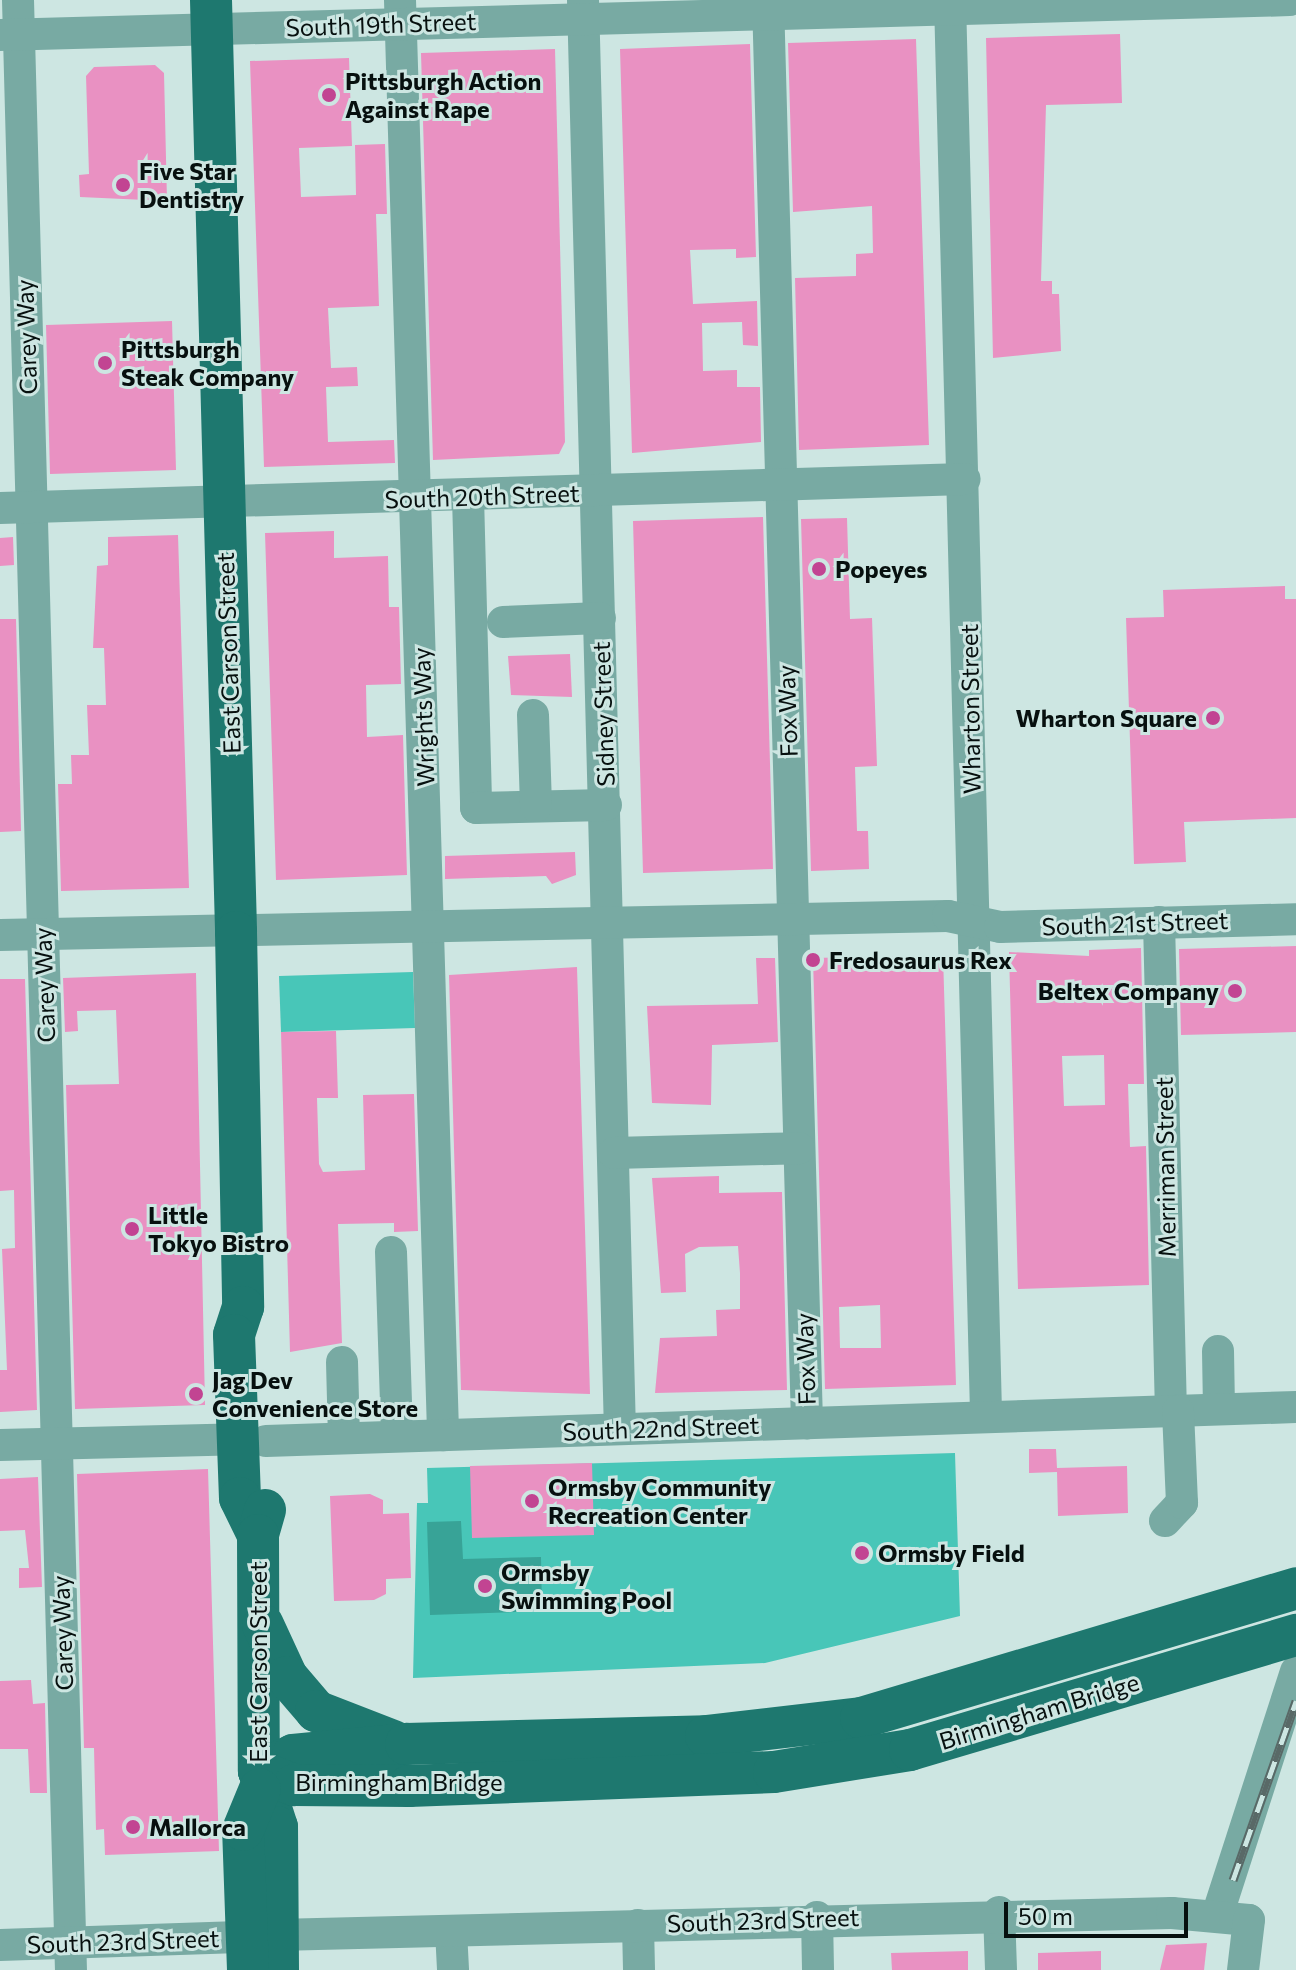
<!DOCTYPE html>
<style>
body{margin:0}
#map{position:relative;width:1296px;height:1970px;overflow:hidden;background:#cde6e2;font-family:Commissioner,sans-serif}
div>[style]{position:absolute}
.green>*{inset:0;background:#48c6b8}
.water>*{inset:0;background:#38a397}
.building>*{inset:0;background:#e991c2}
.minor>*{height:32px;margin:-16px;padding:0 16px;transform-origin:16px;border-radius:16px;background:#78aaa3}
.major>*{height:42px;margin:-21px;padding:0 21px;transform-origin:21px;border-radius:21px;background:#1e786f}
.rail>*{height:9px;margin-top:-4.5px;transform-origin:0;background:repeating-linear-gradient(90deg,#cde6e2 0 18px,#596967 0 36px);box-sizing:border-box;border-block:2px solid #596967}
.dots>*{width:22px;height:22px;translate:-50% -50%;box-sizing:border-box;border:4px solid #cde6e2;border-radius:50%}
span{translate:-50% -50%;white-space:nowrap;text-align:center;line-height:1.15;-webkit-text-stroke:6px #cde6e2;paint-order:stroke}
.street-label{font-size:24px;color:#07100f}
.poi-label{font-size:24px;color:#07100f;font-weight:700}
.left{translate:0 -50%;text-align:left}
.right{translate:-100% -50%;text-align:right}
.scale{position:absolute;left:1004px;top:1902px;width:184px;height:36px;box-sizing:border-box;border:4px solid #07100f;border-top:0;padding-left:10px;font-size:24px;line-height:28px;white-space:nowrap;color:#07100f;-webkit-text-stroke:6px #cde6e2;paint-order:stroke}
</style>
<div id="map">
<div class="green">
<i style="clip-path:polygon(413px 972px,415px 1028px,281px 1032px,279px 976px)"></i>
<i style="clip-path:polygon(955px 1453px,960px 1616px,765px 1663px,413px 1678px,417px 1503px,428px 1503px,427px 1468px)"></i>
</div>
<div class="water">
<i style="clip-path:polygon(461px 1521px,463px 1559px,541px 1557px,542px 1611px,430px 1615px,427px 1522px)"></i>
</div>
<div class="building">
<i style="clip-path:polygon(1120px 34px,1122px 103px,1046px 105px,1041px 281px,1052px 281px,1052px 294px,1059px 294px,1061px 351px,993px 358px,986px 38px)"></i>
<i style="clip-path:polygon(916px 39px,929px 445px,799px 450px,795px 278px,856px 276px,856px 254px,873px 253px,872px 206px,793px 212px,788px 43px)"></i>
<i style="clip-path:polygon(750px 44px,756px 257px,736px 258px,736px 249px,690px 250px,693px 304px,757px 301px,758px 346px,743px 345px,742px 322px,702px 323px,703px 371px,737px 370px,737px 387px,760px 387px,761px 442px,632px 453px,620px 49px)"></i>
<i style="clip-path:polygon(555px 49px,565px 442px,559px 454px,433px 460px,421px 53px)"></i>
<i style="clip-path:polygon(349px 58px,352px 146px,299px 148px,301px 197px,356px 195px,355px 145px,385px 144px,387px 214px,376px 214px,379px 306px,328px 308px,331px 368px,357px 367px,358px 386px,326px 387px,328px 442px,394px 440px,395px 463px,264px 467px,250px 61px)"></i>
<i style="clip-path:polygon(155px 65px,164px 73px,167px 201px,80px 197px,79px 175px,89px 174px,86px 76px,94px 67px)"></i>
<i style="clip-path:polygon(172px 321px,176px 470px,50px 474px,46px 325px)"></i>
<i style="clip-path:polygon(763px 517px,773px 869px,643px 873px,633px 521px)"></i>
<i style="clip-path:polygon(847px 518px,850px 619px,872px 618px,877px 766px,855px 767px,857px 831px,868px 831px,869px 869px,811px 871px,801px 519px)"></i>
<i style="clip-path:polygon(334px 531px,334px 558px,388px 556px,389px 607px,399px 607px,401px 684px,366px 685px,367px 737px,403px 735px,407px 875px,276px 880px,265px 533px)"></i>
<i style="clip-path:polygon(178px 535px,189px 888px,61px 891px,58px 784px,72px 784px,71px 755px,89px 755px,87px 705px,106px 705px,104px 648px,93px 648px,97px 566px,108px 565px,108px 537px)"></i>
<i style="clip-path:polygon(13px 537px,14px 565px,0 566px,0 538px)"></i>
<i style="clip-path:polygon(1285px 586px,1285px 599px,1296px 599px,1296px 818px,1184px 822px,1186px 862px,1134px 864px,1126px 618px,1164px 617px,1163px 590px)"></i>
<i style="clip-path:polygon(0 619px,16px 619px,21px 831px,0 832px)"></i>
<i style="clip-path:polygon(570px 654px,572px 697px,511px 695px,508px 656px)"></i>
<i style="clip-path:polygon(575px 852px,576px 875px,552px 884px,546px 876px,445px 879px,445px 856px)"></i>
<i style="clip-path:polygon(1296px 946px,1296px 1032px,1181px 1035px,1179px 949px)"></i>
<i style="clip-path:polygon(evenodd,1141px 948px,1144px 1084px,1128px 1084px,1130px 1147px,1146px 1146px,1149px 1285px,1018px 1289px,1009px 952px,1089px 956px,1089px 950px,1141px 948px,1104px 1055px,1105px 1105px,1064px 1106px,1062px 1056px,1104px 1055px)"></i>
<i style="clip-path:polygon(evenodd,943px 955px,956px 1385px,825px 1389px,813px 958px,943px 955px,880px 1305px,881px 1348px,840px 1348px,839px 1307px,880px 1305px)"></i>
<i style="clip-path:polygon(756px 958px,775px 958px,778px 1042px,712px 1045px,711px 1105px,652px 1103px,647px 1006px,758px 1004px)"></i>
<i style="clip-path:polygon(577px 967px,590px 1394px,461px 1390px,449px 975px)"></i>
<i style="clip-path:polygon(196px 973px,205px 1405px,75px 1409px,66px 1085px,119px 1084px,116px 1010px,77px 1011px,78px 1031px,65px 1032px,63px 978px)"></i>
<i style="clip-path:polygon(0 979px,25px 979px,37px 1410px,0 1412px,0 1370px,7px 1370px,2px 1249px,15px 1248px,14px 1190px,0 1191px)"></i>
<i style="clip-path:polygon(336px 1031px,338px 1098px,317px 1098px,319px 1164px,323px 1172px,365px 1170px,363px 1095px,414px 1094px,418px 1231px,394px 1232px,394px 1223px,338px 1224px,342px 1343px,290px 1352px,281px 1032px)"></i>
<i style="clip-path:polygon(719px 1176px,719px 1193px,782px 1192px,787px 1390px,655px 1393px,660px 1338px,717px 1336px,716px 1310px,740px 1309px,740px 1273px,738px 1246px,699px 1247px,685px 1254px,686px 1292px,661px 1293px,652px 1178px)"></i>
<i style="clip-path:polygon(1029px 1449px,1056px 1449px,1057px 1468px,1127px 1466px,1128px 1513px,1058px 1516px,1057px 1472px,1029px 1473px)"></i>
<i style="clip-path:polygon(592px 1463px,594px 1535px,472px 1538px,470px 1466px)"></i>
<i style="clip-path:polygon(208px 1469px,219px 1851px,105px 1855px,104px 1829px,96px 1830px,94px 1748px,84px 1748px,77px 1474px)"></i>
<i style="clip-path:polygon(38px 1477px,42px 1587px,19px 1588px,19px 1568px,29px 1568px,25px 1530px,0 1531px,0 1479px)"></i>
<i style="clip-path:polygon(370px 1494px,383px 1500px,383px 1514px,409px 1513px,411px 1578px,386px 1579px,386px 1594px,374px 1600px,334px 1601px,330px 1496px)"></i>
<i style="clip-path:polygon(31px 1680px,33px 1704px,45px 1703px,47px 1793px,30px 1793px,28px 1749px,0 1749px,0 1681px)"></i>
<i style="clip-path:polygon(1207px 1943px,1204px 1970px,1160px 1970px,1166px 1945px)"></i>
<i style="clip-path:polygon(968px 1951px,968px 1970px,892px 1970px,891px 1953px)"></i>
<i style="clip-path:polygon(1101px 1951px,1101px 1970px,1038px 1970px,1038px 1953px)"></i>
</div>
<div class="minor">
<i style="left:18px;top:0;width:1971px;rotate:88.46deg"></i>
<i style="left:400px;top:0;width:1436px;rotate:88.28deg"></i>
<i style="left:583px;top:0;width:1429px;rotate:88.52deg"></i>
<i style="left:768px;top:0;width:1424px;rotate:88.43deg"></i>
<i style="left:950px;top:0;width:1417px;rotate:88.54deg"></i>
<i style="left:0;top:35px;width:1290px;rotate:-1.55deg"></i>
<i style="left:468px;top:496px;width:312px;rotate:88.5deg"></i>
<i style="left:476px;top:808px;width:130px;rotate:-1.3deg"></i>
<i style="left:0;top:508px;width:965px;rotate:-1.72deg"></i>
<i style="left:503px;top:622px;width:97px;rotate:-2.4deg"></i>
<i style="left:533px;top:715px;width:91px;rotate:88.1deg"></i>
<i style="left:1159px;top:922px;width:489px;rotate:88.6deg"></i>
<i style="left:0;top:935px;width:948px;rotate:-1.15deg"></i>
<i style="left:948px;top:916px;width:53px;rotate:11.9deg"></i>
<i style="left:1000px;top:927px;width:296px;rotate:-1.5deg"></i>
<i style="left:614px;top:1153px;width:185px;rotate:-1.5deg"></i>
<i style="left:391px;top:1252px;width:184px;rotate:88.1deg"></i>
<i style="left:1218px;top:1351px;width:58px;rotate:89deg"></i>
<i style="left:342px;top:1362px;width:76px;rotate:88.5deg"></i>
<i style="left:266px;top:1441px;width:1031px;rotate:-1.89deg"></i>
<i style="left:0;top:1445px;width:238px;rotate:-1.4deg"></i>
<i style="left:1165px;top:1521px;width:25px;rotate:-47deg"></i>
<i style="left:1182px;top:1503px;width:92px;rotate:-92.5deg"></i>
<i style="left:999px;top:1912px;width:58px;rotate:88deg"></i>
<i style="left:1217px;top:1916px;width:257px;rotate:-72.1deg"></i>
<i style="left:817px;top:1917px;width:53px;rotate:88.9deg"></i>
<i style="left:638px;top:1925px;width:45px;rotate:88.7deg"></i>
<i style="left:451px;top:1931px;width:39px;rotate:87deg"></i>
<i style="left:277px;top:1935px;width:895px;rotate:-1.41deg"></i>
<i style="left:1172px;top:1913px;width:77px;rotate:5.2deg"></i>
<i style="left:1249px;top:1920px;width:50px;rotate:96.8deg"></i>
<i style="left:0;top:1945px;width:247px;rotate:-1.9deg"></i>
</div>
<div class="major">
<i style="left:211px;top:0;width:932px;rotate:88.46deg"></i>
<i style="left:236px;top:932px;width:375px;rotate:88.9deg"></i>
<i style="left:243px;top:1307px;width:29px;rotate:108deg"></i>
<i style="left:234px;top:1335px;width:163px;rotate:87.9deg"></i>
<i style="left:240px;top:1498px;width:41px;rotate:64.1deg"></i>
<i style="left:265px;top:1510px;width:26px;rotate:106deg"></i>
<i style="left:258px;top:1535px;width:236px;rotate:89.8deg"></i>
<i style="left:259px;top:1771px;width:59px;rotate:72.2deg"></i>
<i style="left:277px;top:1827px;width:143px;rotate:89.6deg"></i>
<i style="left:263px;top:1625px;width:57px;rotate:65.2deg"></i>
<i style="left:287px;top:1677px;width:45px;rotate:49.5deg"></i>
<i style="left:316px;top:1711px;width:83px;rotate:21.3deg"></i>
<i style="left:259px;top:1771px;width:38px;rotate:-25deg"></i>
<i style="left:293px;top:1755px;width:114px;rotate:-5.6deg"></i>
<i style="left:406px;top:1744px;width:300px;rotate:-1.5deg"></i>
<i style="left:706px;top:1736px;width:156px;rotate:-6.6deg"></i>
<i style="left:861px;top:1718px;width:454px;rotate:-16.6deg"></i>
<i style="left:259px;top:1771px;width:38px;rotate:22deg"></i>
<i style="left:294px;top:1785px;width:115px;rotate:0.5deg"></i>
<i style="left:409px;top:1786px;width:365px;rotate:-2.2deg"></i>
<i style="left:774px;top:1772px;width:138px;rotate:-9.2deg"></i>
<i style="left:910px;top:1750px;width:403px;rotate:-16.6deg"></i>
<i style="left:248px;top:1970px;width:140px;rotate:-92deg"></i>
<i style="left:243px;top:1830px;width:44px;rotate:-67.5deg"></i>
</div>
<div class="rail">
<i style="left:1233px;top:1880px;width:190px;rotate:-70.6deg"></i>
</div>
<div class="dots">
<i style="left:329px;top:95px;background:#c24492"></i>
<i style="left:123px;top:185px;background:#c24492"></i>
<i style="left:105px;top:363px;background:#c24492"></i>
<i style="left:819px;top:569px;background:#c24492"></i>
<i style="left:1213px;top:718px;background:#c24492"></i>
<i style="left:813px;top:960px;background:#c24492"></i>
<i style="left:1235px;top:991px;background:#c24492"></i>
<i style="left:132px;top:1229px;background:#c24492"></i>
<i style="left:196px;top:1394px;background:#c24492"></i>
<i style="left:532px;top:1501px;background:#c24492"></i>
<i style="left:862px;top:1553px;background:#c24492"></i>
<i style="left:485px;top:1586px;background:#c24492"></i>
<i style="left:133px;top:1827px;background:#c24492"></i>
</div>
<div class="street-label">
<span style="left:381px;top:24px;rotate:-2deg">South 19th Street</span>
<span style="left:26px;top:337px;rotate:-92deg">Carey Way</span>
<span style="left:482px;top:496px;rotate:-2deg">South 20th Street</span>
<span style="left:228px;top:653px;rotate:-92deg">East Carson Street</span>
<span style="left:970px;top:709px;rotate:-91deg">Wharton Street</span>
<span style="left:787px;top:711px;rotate:-92deg">Fox Way</span>
<span style="left:603px;top:714px;rotate:-92deg">Sidney Street</span>
<span style="left:423px;top:717px;rotate:-92deg">Wrights Way</span>
<span style="left:1135px;top:923px;rotate:-2deg">South 21st Street</span>
<span style="left:44px;top:985px;rotate:-92deg">Carey Way</span>
<span style="left:1165px;top:1167px;rotate:-91deg">Merriman Street</span>
<span style="left:805px;top:1359px;rotate:-92deg">Fox Way</span>
<span style="left:661px;top:1428px;rotate:-2deg">South 22nd Street</span>
<span style="left:62px;top:1633px;rotate:-92deg">Carey Way</span>
<span style="left:258px;top:1662px;rotate:-90deg">East Carson Street</span>
<span style="left:1039px;top:1711px;rotate:-17deg">Birmingham Bridge</span>
<span style="left:399px;top:1782px">Birmingham Bridge</span>
<span style="left:763px;top:1920px;rotate:-2deg">South 23rd Street</span>
<span style="left:123px;top:1941px;rotate:-2deg">South 23rd Street</span>
</div>
<div class="poi-label">
<span class="left" style="left:345px;top:95px">Pittsburgh Action<br>Against Rape</span>
<span class="left" style="left:139px;top:185px">Five Star<br>Dentistry</span>
<span class="left" style="left:121px;top:363px">Pittsburgh<br>Steak Company</span>
<span class="left" style="left:835px;top:569px">Popeyes</span>
<span class="right" style="left:1197px;top:718px">Wharton Square</span>
<span class="left" style="left:829px;top:960px">Fredosaurus Rex</span>
<span class="right" style="left:1219px;top:991px">Beltex Company</span>
<span class="left" style="left:148px;top:1229px">Little<br>Tokyo Bistro</span>
<span class="left" style="left:212px;top:1394px">Jag Dev<br>Convenience Store</span>
<span class="left" style="left:548px;top:1501px">Ormsby Community<br>Recreation Center</span>
<span class="left" style="left:878px;top:1553px">Ormsby Field</span>
<span class="left" style="left:501px;top:1586px">Ormsby<br>Swimming Pool</span>
<span class="left" style="left:149px;top:1827px">Mallorca</span>
</div>
<div class="scale">50 m</div>
</div>
